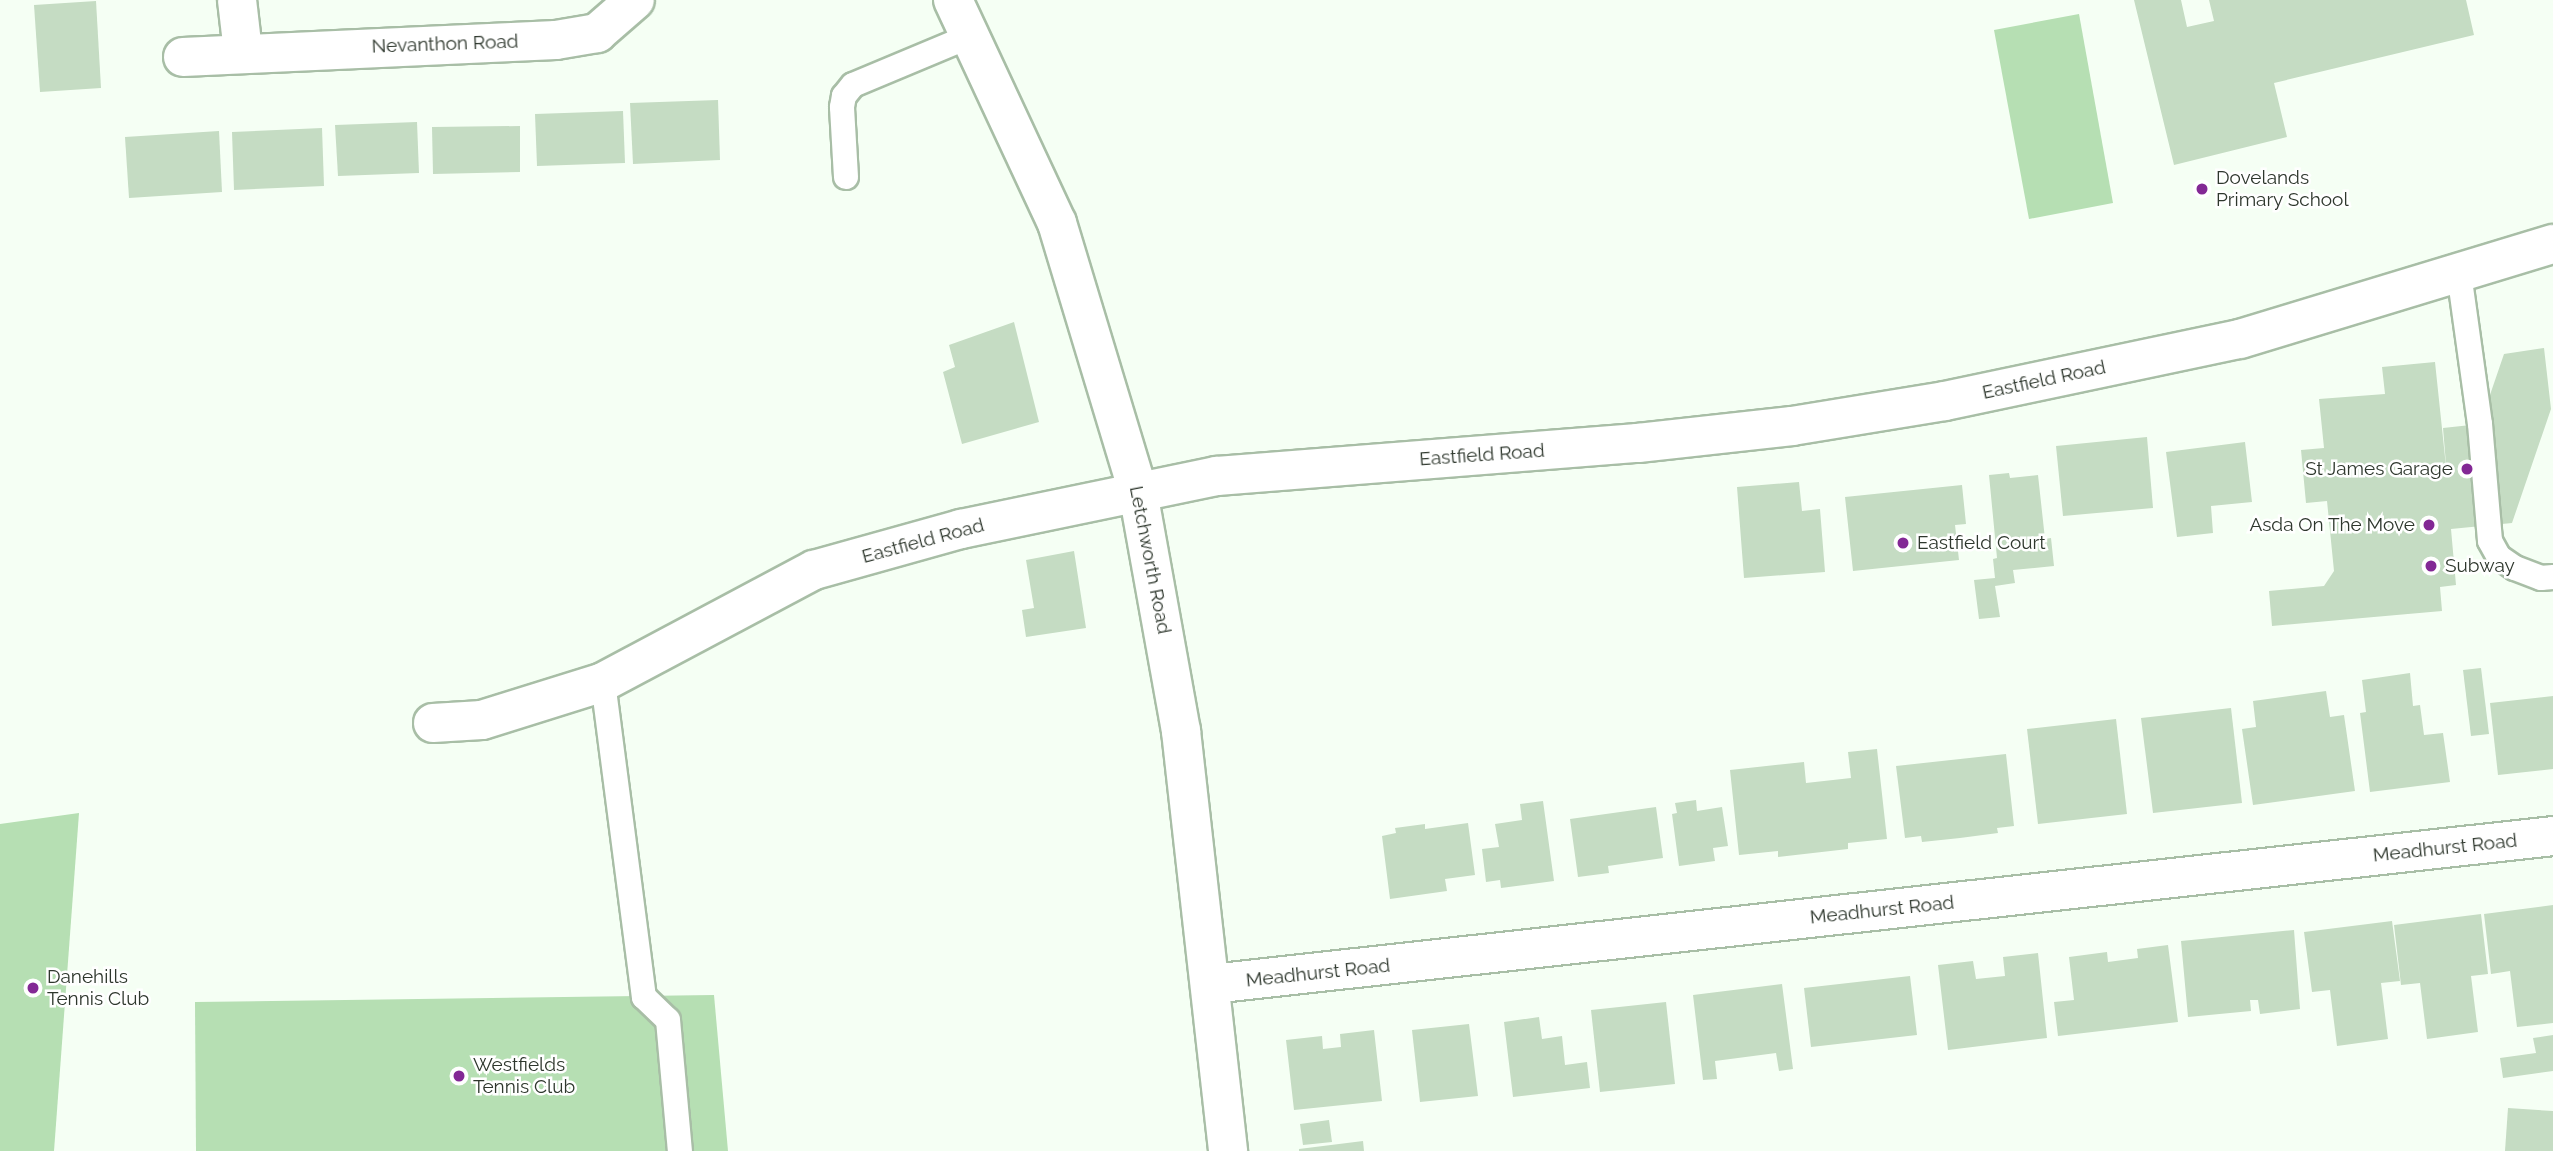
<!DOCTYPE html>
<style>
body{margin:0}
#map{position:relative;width:2553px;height:1151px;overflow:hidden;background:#f5fff4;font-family:Raleway,sans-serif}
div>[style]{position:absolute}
.green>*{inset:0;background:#b6dfb3}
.building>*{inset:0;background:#c5dcc3}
.roads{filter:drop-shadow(2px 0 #a8bea6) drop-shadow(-2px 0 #a8bea6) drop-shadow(0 2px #a8bea6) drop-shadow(0 -2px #a8bea6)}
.lane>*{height:24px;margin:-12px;padding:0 12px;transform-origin:12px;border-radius:12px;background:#fff}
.street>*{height:38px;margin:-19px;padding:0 19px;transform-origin:19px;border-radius:19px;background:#fff}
.dots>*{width:19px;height:19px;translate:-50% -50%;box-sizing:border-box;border:4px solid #fff;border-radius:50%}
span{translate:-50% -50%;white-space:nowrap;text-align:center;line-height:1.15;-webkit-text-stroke:5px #fff;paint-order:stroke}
.street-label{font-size:19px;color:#2e372d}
.poi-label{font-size:19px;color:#2e372d}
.left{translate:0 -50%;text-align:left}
.right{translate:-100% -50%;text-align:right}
</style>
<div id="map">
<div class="green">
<i style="clip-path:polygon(2079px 14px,2113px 203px,2029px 219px,1994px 30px)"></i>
<i style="clip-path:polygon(79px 813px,54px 1151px,0 1151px,0 824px)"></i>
<i style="clip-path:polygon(714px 995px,728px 1151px,196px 1151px,195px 1002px)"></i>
</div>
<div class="building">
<i style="clip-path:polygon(2134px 0,2181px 0,2187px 27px,2214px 21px,2209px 0,2466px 0,2474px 35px,2274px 83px,2287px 137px,2174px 165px)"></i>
<i style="clip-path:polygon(96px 1px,101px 88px,40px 92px,34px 5px)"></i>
<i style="clip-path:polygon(718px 100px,720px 160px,633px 164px,630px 103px)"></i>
<i style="clip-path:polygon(623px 111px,625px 163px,537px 166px,535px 114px)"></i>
<i style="clip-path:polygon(417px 122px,419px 173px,338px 176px,335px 125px)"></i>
<i style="clip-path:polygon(520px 126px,520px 172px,433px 174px,432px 127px)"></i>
<i style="clip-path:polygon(322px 128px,324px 186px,234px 190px,232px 132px)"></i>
<i style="clip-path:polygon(219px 131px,222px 192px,129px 198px,125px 137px)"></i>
<i style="clip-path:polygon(1014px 322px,1039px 422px,962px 444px,943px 372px,955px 367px,949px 345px)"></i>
<i style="clip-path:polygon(2544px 348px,2551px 409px,2512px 523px,2451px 529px,2456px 585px,2440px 587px,2442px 611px,2272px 626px,2269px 591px,2324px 586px,2334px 571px,2327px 501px,2306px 503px,2301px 450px,2324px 448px,2319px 399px,2385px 394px,2382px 367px,2435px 362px,2447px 476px,2443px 428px,2480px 424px,2504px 354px)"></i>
<i style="clip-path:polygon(2147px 437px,2153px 508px,2063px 516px,2056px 446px)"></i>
<i style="clip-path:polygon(2245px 442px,2252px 502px,2211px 506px,2213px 533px,2177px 537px,2166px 452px)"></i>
<i style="clip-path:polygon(2009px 473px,2010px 478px,2038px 475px,2045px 539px,2051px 538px,2054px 566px,2013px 570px,2015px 583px,1995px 586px,2000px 617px,1979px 619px,1974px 580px,1995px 578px,1993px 559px,1997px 558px,1989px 475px)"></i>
<i style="clip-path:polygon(1799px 482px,1802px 511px,1820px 509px,1825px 572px,1744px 578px,1737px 487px)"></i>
<i style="clip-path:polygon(1962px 485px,1966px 524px,1955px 525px,1959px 560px,1853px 571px,1845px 497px)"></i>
<i style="clip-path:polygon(1074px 551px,1086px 628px,1026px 637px,1022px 610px,1034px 608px,1026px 560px)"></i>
<i style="clip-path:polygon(2481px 668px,2489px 734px,2471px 736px,2463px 670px)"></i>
<i style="clip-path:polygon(2410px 673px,2413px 706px,2420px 705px,2424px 735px,2443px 733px,2450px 782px,2370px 792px,2360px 713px,2366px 712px,2362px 680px)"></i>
<i style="clip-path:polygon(2326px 691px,2330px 717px,2344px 715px,2355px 791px,2253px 805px,2242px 729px,2256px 727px,2253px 701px)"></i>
<i style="clip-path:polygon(2553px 696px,2553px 769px,2498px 775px,2490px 703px)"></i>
<i style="clip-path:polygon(2231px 708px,2242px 803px,2153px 813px,2141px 718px)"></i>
<i style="clip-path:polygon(2116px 719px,2127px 814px,2038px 824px,2027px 729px)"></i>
<i style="clip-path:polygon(1877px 749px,1887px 839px,1848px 843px,1848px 849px,1778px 857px,1778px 851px,1739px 855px,1730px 770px,1804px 762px,1806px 783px,1851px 778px,1848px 752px)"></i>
<i style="clip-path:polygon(2006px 754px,2014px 826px,1997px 828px,1998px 833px,1960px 838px,1922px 842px,1921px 836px,1905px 838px,1896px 766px)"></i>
<i style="clip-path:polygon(1696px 800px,1697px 811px,1722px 807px,1728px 846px,1713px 848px,1715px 861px,1679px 866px,1672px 814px,1677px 813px,1675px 803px)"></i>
<i style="clip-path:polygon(1543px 801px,1554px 881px,1501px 888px,1500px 880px,1486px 882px,1482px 849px,1499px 847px,1495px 824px,1522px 820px,1520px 804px)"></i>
<i style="clip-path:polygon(1656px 807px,1663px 858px,1608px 866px,1609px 873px,1578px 877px,1570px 819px)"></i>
<i style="clip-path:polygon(1468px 823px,1475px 875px,1445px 879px,1447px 891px,1390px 899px,1382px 836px,1396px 833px,1395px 828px,1425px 824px,1425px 829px)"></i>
<i style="clip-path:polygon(2553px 905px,2553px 1023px,2517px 1027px,2510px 971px,2491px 974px,2484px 914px)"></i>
<i style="clip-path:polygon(2481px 914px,2488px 974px,2471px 976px,2478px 1032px,2427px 1039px,2420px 983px,2401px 985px,2394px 925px)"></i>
<i style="clip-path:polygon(2392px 921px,2400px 981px,2381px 983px,2388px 1039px,2337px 1046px,2330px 990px,2312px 992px,2304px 932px)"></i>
<i style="clip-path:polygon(2294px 930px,2300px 1009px,2260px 1014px,2258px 1000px,2250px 1000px,2251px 1011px,2188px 1017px,2181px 941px)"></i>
<i style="clip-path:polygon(2168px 945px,2178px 1022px,2058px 1036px,2054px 1002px,2074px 1000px,2069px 957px,2107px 952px,2108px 962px,2138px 958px,2137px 949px)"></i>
<i style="clip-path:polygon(2038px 953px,2047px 1038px,1948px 1050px,1938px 965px,1973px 961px,1976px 979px,2005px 976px,2003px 957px)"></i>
<i style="clip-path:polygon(1910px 976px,1917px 1035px,1811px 1047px,1804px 988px)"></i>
<i style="clip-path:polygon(1782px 984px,1793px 1069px,1779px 1071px,1776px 1053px,1715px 1061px,1717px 1079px,1703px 1080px,1693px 995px)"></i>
<i style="clip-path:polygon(1666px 1002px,1675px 1084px,1600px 1092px,1591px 1010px)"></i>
<i style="clip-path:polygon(1539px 1017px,1542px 1039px,1562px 1036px,1565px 1065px,1587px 1062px,1590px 1088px,1513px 1097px,1504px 1022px)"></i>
<i style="clip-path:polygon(1469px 1024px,1478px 1096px,1420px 1102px,1412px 1030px)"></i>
<i style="clip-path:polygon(1374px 1030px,1382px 1101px,1294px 1110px,1286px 1040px,1322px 1036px,1323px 1049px,1341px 1047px,1340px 1034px)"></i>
<i style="clip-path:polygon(2553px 1035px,2553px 1071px,2503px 1078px,2500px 1058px,2536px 1053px,2533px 1038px)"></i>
<i style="clip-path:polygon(2508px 1108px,2553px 1111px,2553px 1151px,2505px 1151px)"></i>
<i style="clip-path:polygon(1329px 1120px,1332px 1142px,1303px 1145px,1300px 1124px)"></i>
<i style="clip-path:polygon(1363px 1141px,1364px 1151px,1299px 1151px,1299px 1149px)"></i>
</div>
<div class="roads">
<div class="lane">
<i style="left:846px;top:177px;width:70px;rotate:-93.3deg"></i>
<i style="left:842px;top:107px;width:11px;rotate:-80deg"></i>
<i style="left:844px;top:96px;width:14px;rotate:-51deg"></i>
<i style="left:853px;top:85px;width:127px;rotate:-22.7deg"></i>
<i style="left:2459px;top:273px;width:152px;rotate:82.1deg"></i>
<i style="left:2480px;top:424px;width:117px;rotate:85.1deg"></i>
<i style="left:2490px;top:541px;width:18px;rotate:61deg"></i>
<i style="left:2499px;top:557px;width:19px;rotate:35deg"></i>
<i style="left:2515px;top:568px;width:28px;rotate:21deg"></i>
<i style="left:2541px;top:578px;width:12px;rotate:-5deg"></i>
<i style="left:603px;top:682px;width:318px;rotate:82.6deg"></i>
<i style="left:644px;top:997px;width:33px;rotate:44deg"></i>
<i style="left:668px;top:1020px;width:132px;rotate:84.8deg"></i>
</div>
<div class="street">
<i style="left:237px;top:0;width:52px;rotate:83.4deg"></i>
<i style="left:953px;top:0;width:246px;rotate:65deg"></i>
<i style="left:1057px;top:223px;width:281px;rotate:73.2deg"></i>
<i style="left:1138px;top:492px;width:243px;rotate:79.8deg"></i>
<i style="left:1181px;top:731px;width:423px;rotate:83.6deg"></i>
<i style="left:183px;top:57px;width:373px;rotate:-2.6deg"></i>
<i style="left:556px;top:40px;width:42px;rotate:-9.7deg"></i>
<i style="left:597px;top:33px;width:50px;rotate:-41deg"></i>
<i style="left:433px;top:723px;width:49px;rotate:-3.5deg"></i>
<i style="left:482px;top:720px;width:127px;rotate:-17.4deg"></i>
<i style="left:603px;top:682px;width:239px;rotate:-28deg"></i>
<i style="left:814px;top:570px;width:153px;rotate:-15.6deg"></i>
<i style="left:961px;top:529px;width:261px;rotate:-11.7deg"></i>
<i style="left:1217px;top:476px;width:422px;rotate:-4.5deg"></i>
<i style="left:1638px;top:443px;width:155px;rotate:-6.3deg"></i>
<i style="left:1792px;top:426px;width:155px;rotate:-9.3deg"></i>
<i style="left:1945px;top:401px;width:301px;rotate:-11.9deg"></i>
<i style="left:2240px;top:339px;width:327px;rotate:-16.9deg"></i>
<i style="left:1211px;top:984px;width:1350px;rotate:-6.29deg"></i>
</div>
</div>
<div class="dots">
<i style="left:2202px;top:189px;background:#832895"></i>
<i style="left:2467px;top:469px;background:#832895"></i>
<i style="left:2429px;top:525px;background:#832895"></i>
<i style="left:1903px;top:543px;background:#832895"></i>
<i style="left:2431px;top:566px;background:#832895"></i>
<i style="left:33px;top:988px;background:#832895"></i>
<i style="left:459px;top:1076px;background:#832895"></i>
</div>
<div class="street-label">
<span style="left:445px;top:44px;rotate:-2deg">Nevanthon Road</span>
<span style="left:2044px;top:380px;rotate:-12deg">Eastfield Road</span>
<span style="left:1482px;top:455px;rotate:-4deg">Eastfield Road</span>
<span style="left:923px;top:541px;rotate:-15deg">Eastfield Road</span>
<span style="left:1150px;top:560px;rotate:79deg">Letchworth Road</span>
<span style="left:2445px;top:848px;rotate:-6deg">Meadhurst Road</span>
<span style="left:1882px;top:910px;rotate:-6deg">Meadhurst Road</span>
<span style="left:1318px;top:973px;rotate:-6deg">Meadhurst Road</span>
</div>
<div class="poi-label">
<span class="left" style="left:2216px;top:189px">Dovelands<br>Primary School</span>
<span class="right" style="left:2453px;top:469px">St James Garage</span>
<span class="right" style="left:2415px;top:525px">Asda On The Move</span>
<span class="left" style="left:1917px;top:543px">Eastfield Court</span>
<span class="left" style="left:2445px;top:566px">Subway</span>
<span class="left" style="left:47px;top:988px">Danehills<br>Tennis Club</span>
<span class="left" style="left:473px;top:1076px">Westfields<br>Tennis Club</span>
</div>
</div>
